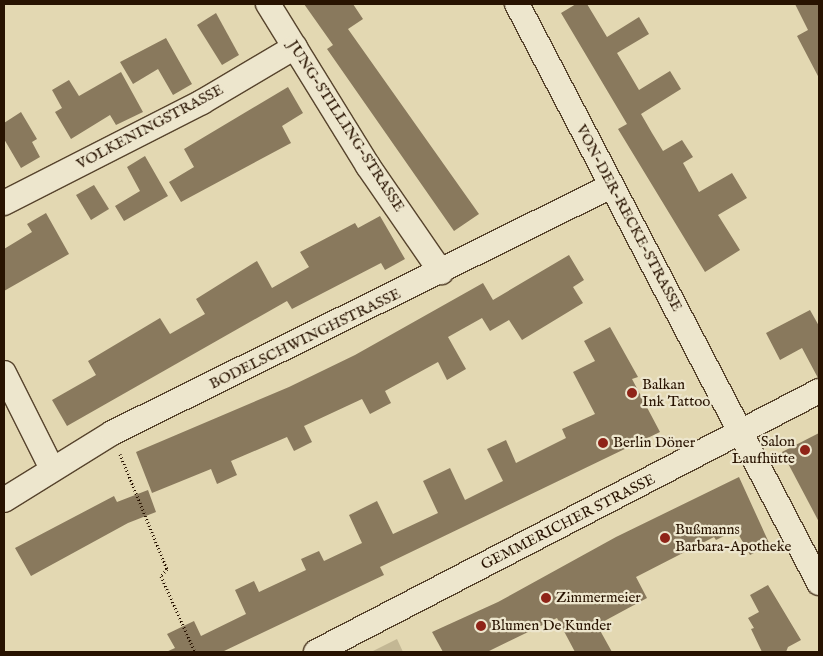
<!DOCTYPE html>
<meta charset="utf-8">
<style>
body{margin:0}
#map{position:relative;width:823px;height:656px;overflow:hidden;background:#e3d8b2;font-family:"IM FELL English",serif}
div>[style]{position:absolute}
.green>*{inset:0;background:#c3b794}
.building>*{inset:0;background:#89795d}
.path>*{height:3px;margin-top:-1.5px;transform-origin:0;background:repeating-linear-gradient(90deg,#281301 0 1px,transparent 0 3.5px)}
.roads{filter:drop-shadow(1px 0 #57442d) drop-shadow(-1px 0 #57442d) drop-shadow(0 1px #57442d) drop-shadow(0 -1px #57442d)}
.minor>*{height:24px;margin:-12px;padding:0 12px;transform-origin:12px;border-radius:12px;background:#ede6cd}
.dots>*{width:14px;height:14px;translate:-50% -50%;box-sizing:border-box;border:2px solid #ede6cd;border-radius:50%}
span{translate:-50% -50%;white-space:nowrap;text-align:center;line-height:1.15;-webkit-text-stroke:4.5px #ede6cd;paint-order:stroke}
.street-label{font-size:15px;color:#281301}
.poi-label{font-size:15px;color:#281301}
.left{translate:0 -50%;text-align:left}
.right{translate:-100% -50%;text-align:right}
.frame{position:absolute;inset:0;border:5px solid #281301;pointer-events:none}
</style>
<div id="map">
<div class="green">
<i style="clip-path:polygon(397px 639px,403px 652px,371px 652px)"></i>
</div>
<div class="building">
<i style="clip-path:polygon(304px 4px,353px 4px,363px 19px,348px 29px,479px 214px,454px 231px,327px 49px,333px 45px)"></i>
<i style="clip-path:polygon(576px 4px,587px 4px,607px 37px,639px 17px,649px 34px,617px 53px,629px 73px,639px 90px,670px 71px,681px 89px,641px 114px,652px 133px,663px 151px,682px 140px,693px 157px,683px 163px,699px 192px,732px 173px,747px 198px,718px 215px,740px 250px,705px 272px,618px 129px,627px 124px,561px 13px)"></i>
<i style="clip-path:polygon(795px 4px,819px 4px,819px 78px,797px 36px,808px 30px)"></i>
<i style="clip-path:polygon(216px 13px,239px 55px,222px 65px,197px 25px)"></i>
<i style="clip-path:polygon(166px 38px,192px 84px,173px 95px,158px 69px,133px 84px,120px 62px)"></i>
<i style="clip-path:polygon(121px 72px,143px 112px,116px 125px,110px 115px,71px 139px,55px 112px,62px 108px,52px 90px,69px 80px,79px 96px)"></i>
<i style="clip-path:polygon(288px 87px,303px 113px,282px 126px,291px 143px,181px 202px,169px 182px,194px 167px,184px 149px)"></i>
<i style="clip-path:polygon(21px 112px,37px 139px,32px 142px,40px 157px,21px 168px,4px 139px,4px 123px)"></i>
<i style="clip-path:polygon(145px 156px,168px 196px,124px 221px,115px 206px,140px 191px,127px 167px)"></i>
<i style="clip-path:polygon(94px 185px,109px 209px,91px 220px,76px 195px)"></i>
<i style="clip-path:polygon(46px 213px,69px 254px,4px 291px,4px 249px,32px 232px,27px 224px)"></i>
<i style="clip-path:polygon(380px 216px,405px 259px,385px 270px,381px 263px,292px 309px,287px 301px,67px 426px,52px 400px,96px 375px,88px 361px,160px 318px,170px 334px,205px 314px,196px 299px,257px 261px,272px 288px,309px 267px,300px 252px,355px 223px,358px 228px)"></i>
<i style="clip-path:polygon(569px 255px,584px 280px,573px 287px,583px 303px,522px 340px,509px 320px,490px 331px,482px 318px,448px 337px,466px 369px,447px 380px,438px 362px,385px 391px,391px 403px,370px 414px,362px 399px,304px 426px,312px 442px,294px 451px,287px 437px,231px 461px,237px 475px,217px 484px,211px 469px,152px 493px,136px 452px,289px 387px,355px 355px,483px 283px,493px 300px)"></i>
<i style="clip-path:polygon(810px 310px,819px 326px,818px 378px,802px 348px,780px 360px,766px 333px)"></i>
<i style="clip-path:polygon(610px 327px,638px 377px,632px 379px,660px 432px,380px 567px,384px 575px,222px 652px,166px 652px,175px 648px,167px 634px,194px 621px,201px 636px,246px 614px,235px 590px,254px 581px,259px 592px,306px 570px,301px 559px,319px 551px,324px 561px,362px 543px,349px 515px,377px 501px,393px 534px,438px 513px,423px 481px,450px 468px,465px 500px,503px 481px,487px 449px,506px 440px,516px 463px,566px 438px,562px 429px,595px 414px,573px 372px,595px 361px,584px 341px)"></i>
<i style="clip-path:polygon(819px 433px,819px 522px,782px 452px)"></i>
<i style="clip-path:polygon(739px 477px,770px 545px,750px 555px,736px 530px,716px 540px,714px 537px,636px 577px,647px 598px,597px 625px,612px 652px,575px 652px,557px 618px,487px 652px,443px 652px,432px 632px,498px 602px,616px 537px)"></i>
<i style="clip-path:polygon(148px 490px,156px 512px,128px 523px,31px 576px,15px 548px,114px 496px,117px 502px)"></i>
<i style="clip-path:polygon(768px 585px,801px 640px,788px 647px,786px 652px,762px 652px,751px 629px,754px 628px,748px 618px,759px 612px,750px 595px)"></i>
</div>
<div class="path">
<i style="left:120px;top:454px;width:124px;rotate:67.8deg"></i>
<i style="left:167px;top:569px;width:9px;rotate:131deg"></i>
<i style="left:161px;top:576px;width:83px;rotate:65.9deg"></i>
</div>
<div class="roads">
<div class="minor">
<i style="left:268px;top:4px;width:190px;rotate:58.3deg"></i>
<i style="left:368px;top:166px;width:129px;rotate:55.4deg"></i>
<i style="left:517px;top:4px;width:653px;rotate:62.45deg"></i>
<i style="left:4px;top:203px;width:222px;rotate:-27deg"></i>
<i style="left:202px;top:102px;width:108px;rotate:-30.6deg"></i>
<i style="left:4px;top:373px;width:107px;rotate:63.4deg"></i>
<i style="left:4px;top:500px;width:127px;rotate:-31.8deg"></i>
<i style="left:112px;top:433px;width:557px;rotate:-26.33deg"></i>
<i style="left:316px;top:652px;width:567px;rotate:-27.42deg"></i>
</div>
</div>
<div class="dots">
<i style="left:632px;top:393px;background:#8f2418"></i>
<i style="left:603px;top:443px;background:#8f2418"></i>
<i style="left:805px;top:450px;background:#8f2418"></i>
<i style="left:665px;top:538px;background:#8f2418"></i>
<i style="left:546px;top:598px;background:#8f2418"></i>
<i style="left:481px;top:626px;background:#8f2418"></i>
</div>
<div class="street-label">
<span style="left:346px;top:126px;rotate:57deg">JUNG-STILLING-STRASSE</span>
<span style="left:150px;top:127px;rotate:-28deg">VOLKENINGSTRASSE</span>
<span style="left:629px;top:218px;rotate:62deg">VON-DER-RECKE-STRASSE</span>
<span style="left:305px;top:339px;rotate:-26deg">BODELSCHWINGHSTRASSE</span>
<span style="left:568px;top:522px;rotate:-27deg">GEMMERICHER STRASSE</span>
</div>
<div class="poi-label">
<span class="left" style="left:642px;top:393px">Balkan<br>Ink Tattoo</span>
<span class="right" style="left:795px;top:450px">Salon<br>Laufhütte</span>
<span class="left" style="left:613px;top:443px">Berlin Döner</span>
<span class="left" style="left:675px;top:538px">Bußmanns<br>Barbara-Apotheke</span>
<span class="left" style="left:556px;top:598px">Zimmermeier</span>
<span class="left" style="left:491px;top:626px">Blumen De Kunder</span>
</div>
<div class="frame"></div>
</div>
